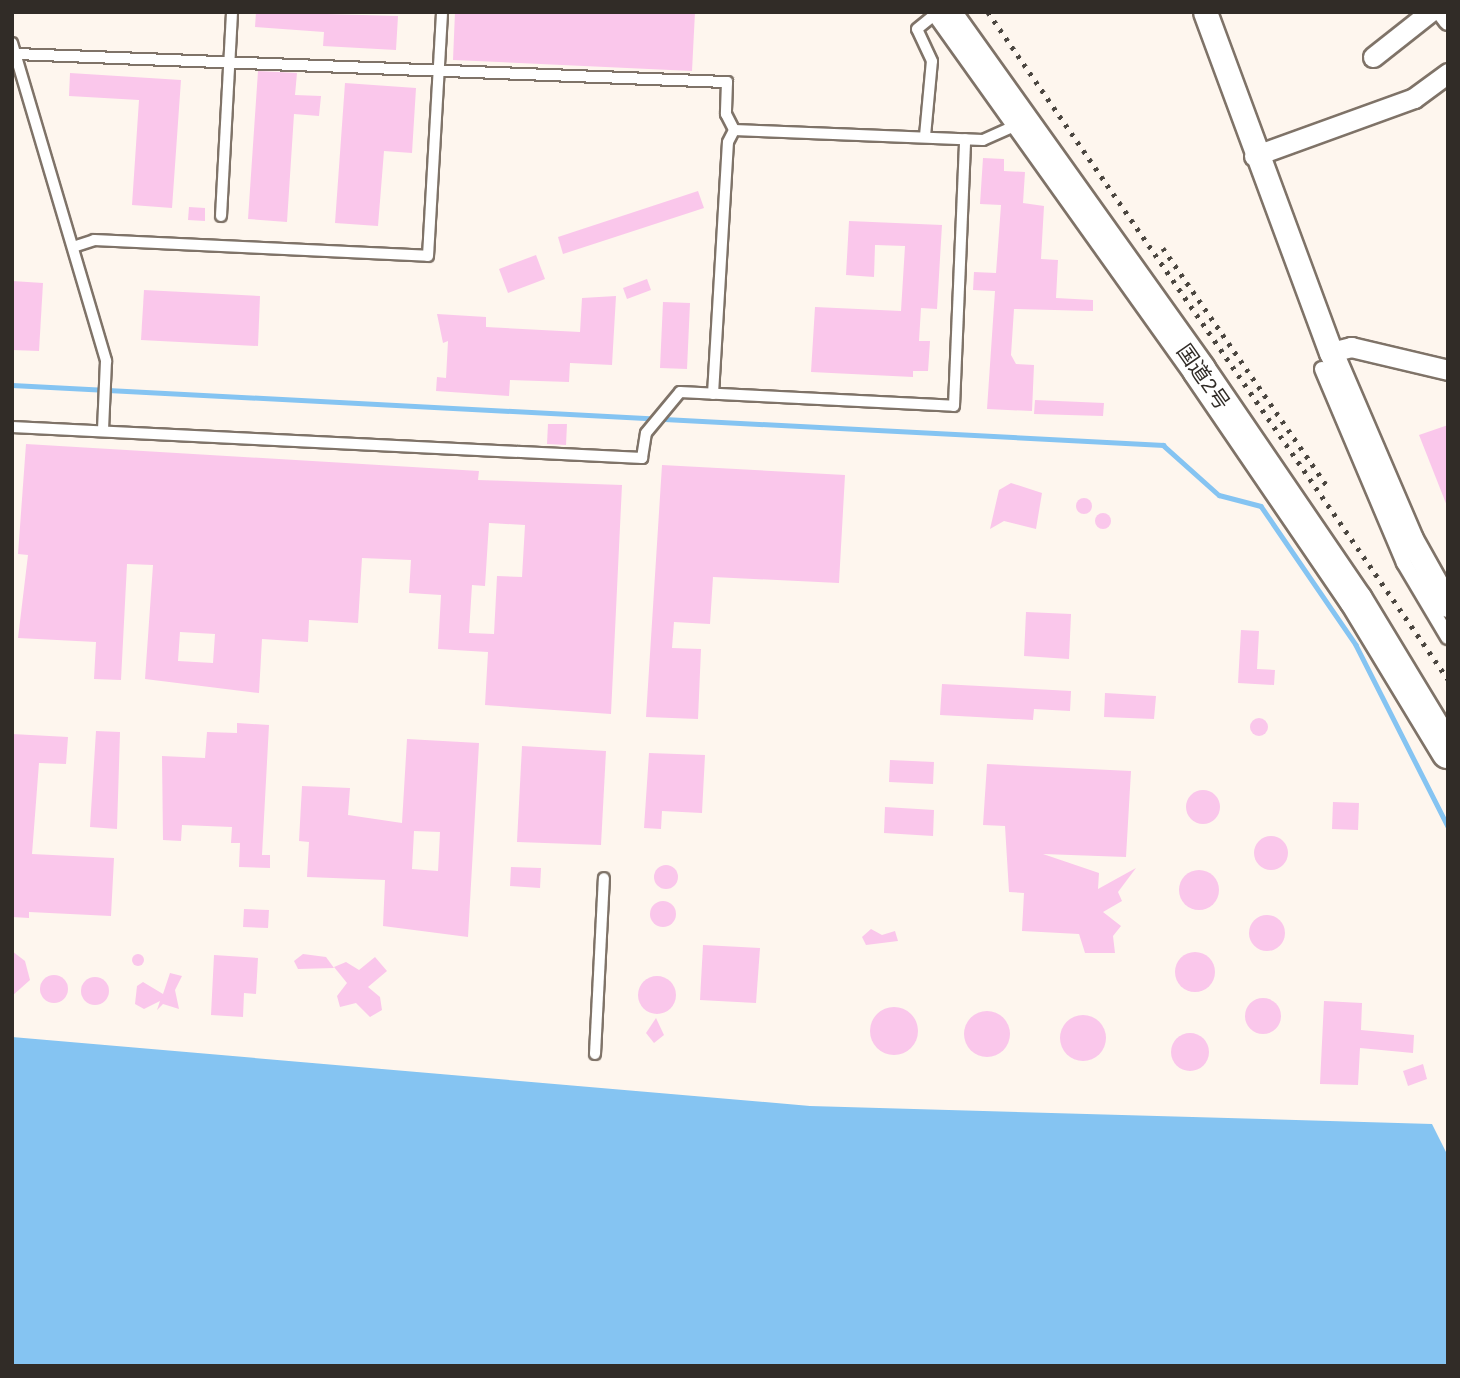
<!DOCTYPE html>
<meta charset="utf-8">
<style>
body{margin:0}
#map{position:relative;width:1460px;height:1378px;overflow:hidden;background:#fef6ee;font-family:Helvetica,"Noto Sans JP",sans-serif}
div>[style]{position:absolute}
.water>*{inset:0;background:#85c4f2}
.stream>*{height:4.5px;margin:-2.25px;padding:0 2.25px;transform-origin:2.25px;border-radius:2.25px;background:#85c4f2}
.building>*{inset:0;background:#fac7eb}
.round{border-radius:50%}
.roads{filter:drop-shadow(2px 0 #7f7368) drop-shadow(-2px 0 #7f7368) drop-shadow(0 2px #7f7368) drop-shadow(0 -2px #7f7368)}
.service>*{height:10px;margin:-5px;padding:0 5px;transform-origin:5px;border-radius:5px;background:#fff}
.pedestrian>*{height:14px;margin:-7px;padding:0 7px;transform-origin:7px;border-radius:7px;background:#fff}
.minor>*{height:19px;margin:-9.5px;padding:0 9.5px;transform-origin:9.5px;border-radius:9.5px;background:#fff}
.tertiary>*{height:23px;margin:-11.5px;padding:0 11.5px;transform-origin:11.5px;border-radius:11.5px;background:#fff}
.trunk>*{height:32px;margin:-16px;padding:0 16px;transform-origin:16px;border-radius:16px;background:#fff}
.rail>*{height:4.5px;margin-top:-2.25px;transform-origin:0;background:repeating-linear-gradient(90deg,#4b4640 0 3.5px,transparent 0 10.5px)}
span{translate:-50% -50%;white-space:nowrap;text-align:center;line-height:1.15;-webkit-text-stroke:5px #fff;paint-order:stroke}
.street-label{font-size:21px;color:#312c27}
.frame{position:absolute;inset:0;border:14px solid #312c27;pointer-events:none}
</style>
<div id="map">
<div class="water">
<i style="clip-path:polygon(12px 1037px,810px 1106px,1432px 1124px,1448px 1156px,1448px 1366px,12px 1366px)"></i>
</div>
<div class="stream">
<i style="left:12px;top:385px;width:1153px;rotate:2.98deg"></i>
<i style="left:1163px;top:445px;width:75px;rotate:41.8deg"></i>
<i style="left:1219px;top:495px;width:43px;rotate:14.7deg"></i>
<i style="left:1261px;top:506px;width:168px;rotate:55.6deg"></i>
<i style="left:1356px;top:645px;width:203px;rotate:63.1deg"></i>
</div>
<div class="building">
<i style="clip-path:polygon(256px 12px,398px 16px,396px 50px,323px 46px,324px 32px,255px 27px)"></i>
<i style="clip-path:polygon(455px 12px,695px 12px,692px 71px,453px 60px)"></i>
<i style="clip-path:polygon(258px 71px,297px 73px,295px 95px,321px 96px,319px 116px,294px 114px,287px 222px,248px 219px)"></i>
<i style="clip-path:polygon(70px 73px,181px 80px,172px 208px,132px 205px,139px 100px,69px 96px)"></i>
<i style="clip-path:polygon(345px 83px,416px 88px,412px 153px,384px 151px,378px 226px,335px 223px)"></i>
<i style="clip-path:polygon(983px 158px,1004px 159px,1004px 171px,1025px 172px,1023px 203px,1044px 206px,1041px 259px,1058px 260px,1056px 298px,1093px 300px,1093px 311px,1014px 309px,1011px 355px,1016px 364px,1034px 365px,1032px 411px,987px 409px,995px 291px,973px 290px,974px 272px,996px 273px,1001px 205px,980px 204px)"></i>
<i style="clip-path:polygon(698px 191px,704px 208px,563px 254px,558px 237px)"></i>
<i style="clip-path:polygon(189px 207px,205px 208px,205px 221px,188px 220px)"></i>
<i style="clip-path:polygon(849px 221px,942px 225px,937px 309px,921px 308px,919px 341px,930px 341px,928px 371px,913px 371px,913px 377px,811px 372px,815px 307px,901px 311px,905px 246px,875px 245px,874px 277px,846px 275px)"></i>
<i style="clip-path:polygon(536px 255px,545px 279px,508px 293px,499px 269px)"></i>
<i style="clip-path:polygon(647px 279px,651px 290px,627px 299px,623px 288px)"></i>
<i style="clip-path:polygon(12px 281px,43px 283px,39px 351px,12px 350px)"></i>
<i style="clip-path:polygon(144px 290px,260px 296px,258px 346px,141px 340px)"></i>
<i style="clip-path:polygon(616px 296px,612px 365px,570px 363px,569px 382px,510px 380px,509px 396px,436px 391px,437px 377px,446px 378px,448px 341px,443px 343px,437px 314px,486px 317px,486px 327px,580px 332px,582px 298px)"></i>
<i style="clip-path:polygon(663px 302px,690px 303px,687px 369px,660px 368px)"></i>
<i style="clip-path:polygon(1035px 400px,1104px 403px,1103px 416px,1034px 414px)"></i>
<i style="clip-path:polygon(548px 424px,567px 424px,566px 445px,547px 444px)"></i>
<i style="clip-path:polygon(1448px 425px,1448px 505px,1447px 506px,1419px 435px)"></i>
<i style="clip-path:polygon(evenodd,26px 444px,479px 471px,478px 480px,622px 485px,611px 714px,485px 705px,488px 652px,438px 649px,441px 595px,409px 593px,411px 560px,362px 558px,358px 623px,309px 620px,308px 642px,262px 639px,259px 693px,145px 679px,153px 565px,127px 564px,121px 680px,94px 679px,96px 642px,18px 638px,28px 555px,18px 554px,26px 444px,489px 523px,525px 525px,522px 577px,497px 576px,494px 634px,469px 633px,472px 585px,485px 586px,489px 523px,26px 444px,180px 632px,215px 634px,213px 663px,178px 661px,180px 632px)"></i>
<i style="clip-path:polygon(662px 465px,845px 475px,839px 583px,713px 577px,710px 624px,674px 622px,672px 648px,701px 649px,698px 719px,646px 717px)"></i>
<i style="clip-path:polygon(1011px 483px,1042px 493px,1036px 529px,1004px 521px,990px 529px,999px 490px)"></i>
<i class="round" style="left:1076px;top:498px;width:16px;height:16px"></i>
<i class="round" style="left:1095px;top:513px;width:16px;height:16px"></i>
<i style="clip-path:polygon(1026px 612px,1071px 614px,1069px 659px,1024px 656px)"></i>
<i style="clip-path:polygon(1241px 630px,1259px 631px,1257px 669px,1275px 670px,1274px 685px,1238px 683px)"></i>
<i style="clip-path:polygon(942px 684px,1071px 691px,1070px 711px,1034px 709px,1033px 720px,940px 715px)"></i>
<i style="clip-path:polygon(1105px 693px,1156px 696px,1154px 719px,1104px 717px)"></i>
<i class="round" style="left:1250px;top:718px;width:18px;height:18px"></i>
<i style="clip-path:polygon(237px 723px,269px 725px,262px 855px,270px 855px,270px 868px,239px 867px,240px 843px,231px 843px,232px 827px,182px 825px,181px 841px,163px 840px,162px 756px,205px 758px,207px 732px,237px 733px)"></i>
<i style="clip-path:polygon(96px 731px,120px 732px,117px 829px,90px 827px)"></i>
<i style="clip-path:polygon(12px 734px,68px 737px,66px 764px,39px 763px,32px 854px,114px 858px,111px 916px,29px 912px,29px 918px,12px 917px)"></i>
<i style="clip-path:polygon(evenodd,407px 739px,479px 743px,468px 937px,383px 926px,385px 880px,307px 877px,309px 842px,299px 841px,302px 786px,350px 788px,348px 815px,402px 823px,407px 739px,414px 831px,440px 832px,438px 871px,412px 869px,414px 831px)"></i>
<i style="clip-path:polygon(522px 746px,606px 751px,601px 845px,517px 842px)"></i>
<i style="clip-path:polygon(649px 753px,705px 755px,702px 813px,662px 811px,661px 829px,644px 828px)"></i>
<i style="clip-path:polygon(890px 760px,934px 762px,933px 784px,889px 782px)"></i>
<i style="clip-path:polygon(987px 764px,1131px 771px,1126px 857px,1043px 854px,1099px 873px,1098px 889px,1136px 868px,1118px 892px,1122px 901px,1103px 912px,1121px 926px,1113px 936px,1115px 953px,1085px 953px,1079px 934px,1022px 931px,1024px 893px,1009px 892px,1005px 826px,983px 825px)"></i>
<i class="round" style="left:1186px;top:790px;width:34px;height:34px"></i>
<i style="clip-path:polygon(1333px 802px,1359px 803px,1358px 830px,1332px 829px)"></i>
<i style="clip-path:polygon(885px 807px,934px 810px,933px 836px,884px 833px)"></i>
<i class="round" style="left:1254px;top:836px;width:34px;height:34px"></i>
<i class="round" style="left:654px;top:865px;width:24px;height:24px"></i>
<i style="clip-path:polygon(511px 867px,541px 868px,540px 888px,510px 886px)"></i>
<i class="round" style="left:1179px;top:870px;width:40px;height:40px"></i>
<i class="round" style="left:650px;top:901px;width:26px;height:26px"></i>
<i style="clip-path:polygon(244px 909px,269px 910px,268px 928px,243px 927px)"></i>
<i class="round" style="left:1249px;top:915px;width:36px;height:36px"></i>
<i style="clip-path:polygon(871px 929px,882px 935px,895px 931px,898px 941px,866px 945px,862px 937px)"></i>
<i style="clip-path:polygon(703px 945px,760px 948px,756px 1003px,700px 1000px)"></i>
<i style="clip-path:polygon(12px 951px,25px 961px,30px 980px,12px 996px)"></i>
<i class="round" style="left:1175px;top:952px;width:40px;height:40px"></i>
<i class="round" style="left:132px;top:954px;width:12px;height:12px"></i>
<i style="clip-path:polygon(303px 954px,326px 957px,334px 968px,298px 969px,294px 961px)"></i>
<i style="clip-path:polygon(214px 955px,258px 958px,256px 994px,244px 993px,243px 1017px,211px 1015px)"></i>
<i style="clip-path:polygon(375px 957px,387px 971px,368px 987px,380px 997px,382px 1010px,370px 1017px,356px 1003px,340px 1007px,337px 996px,347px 983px,334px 967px,346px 962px,359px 970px)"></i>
<i style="clip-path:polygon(170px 973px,182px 976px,175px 990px,179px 1009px,163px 1004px,157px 1010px,160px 1001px,144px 1009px,135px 1004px,137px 986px,143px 982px,163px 994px)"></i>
<i class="round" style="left:40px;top:975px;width:28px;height:28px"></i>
<i class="round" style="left:638px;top:976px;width:38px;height:38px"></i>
<i class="round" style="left:81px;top:977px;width:28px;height:28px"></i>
<i class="round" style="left:1245px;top:998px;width:36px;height:36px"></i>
<i style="clip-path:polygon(1324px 1001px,1362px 1003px,1361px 1030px,1414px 1035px,1413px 1053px,1360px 1048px,1358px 1085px,1320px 1084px)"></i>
<i class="round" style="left:870px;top:1007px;width:48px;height:48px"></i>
<i class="round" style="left:964px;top:1011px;width:46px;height:46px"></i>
<i class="round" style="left:1060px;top:1015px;width:46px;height:46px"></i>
<i style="clip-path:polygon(656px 1018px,664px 1035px,654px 1043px,646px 1033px)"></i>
<i class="round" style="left:1171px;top:1033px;width:38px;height:38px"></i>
<i style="clip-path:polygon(1423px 1064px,1427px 1079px,1408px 1086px,1403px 1071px)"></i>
</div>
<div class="roads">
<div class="service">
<i style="left:12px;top:43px;width:332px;rotate:73.5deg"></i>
<i style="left:106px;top:361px;width:70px;rotate:92.5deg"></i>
<i style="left:16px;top:54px;width:712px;rotate:2.26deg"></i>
<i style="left:727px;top:82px;width:32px;rotate:92deg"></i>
<i style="left:726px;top:114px;width:18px;rotate:63deg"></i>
<i style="left:925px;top:136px;width:75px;rotate:-84.7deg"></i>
<i style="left:932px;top:61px;width:35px;rotate:-115deg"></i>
<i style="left:917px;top:29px;width:27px;rotate:-39deg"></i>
<i style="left:221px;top:216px;width:204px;rotate:-86.9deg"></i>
<i style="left:73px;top:247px;width:22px;rotate:-18deg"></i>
<i style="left:94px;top:240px;width:334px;rotate:2.7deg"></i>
<i style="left:428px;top:256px;width:244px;rotate:-86.7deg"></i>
<i style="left:713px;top:394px;width:252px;rotate:-86.6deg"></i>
<i style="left:728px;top:142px;width:13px;rotate:-63deg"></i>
<i style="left:734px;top:130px;width:249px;rotate:2.3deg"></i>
<i style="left:983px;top:140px;width:39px;rotate:-24deg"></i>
<i style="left:12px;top:427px;width:631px;rotate:2.82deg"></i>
<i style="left:642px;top:458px;width:25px;rotate:-81deg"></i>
<i style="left:646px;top:433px;width:53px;rotate:-50.3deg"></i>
<i style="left:680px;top:392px;width:274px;rotate:2.9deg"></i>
<i style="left:954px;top:406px;width:267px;rotate:-87.6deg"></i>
<i style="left:595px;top:1054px;width:176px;rotate:-87.1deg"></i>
</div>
<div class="pedestrian">
<i style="left:1322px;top:369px;width:211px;rotate:67.1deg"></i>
<i style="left:1404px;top:563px;width:86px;rotate:59.3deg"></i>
</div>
<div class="minor">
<i style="left:1442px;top:12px;width:10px;rotate:53deg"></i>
<i style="left:1373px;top:57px;width:73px;rotate:-38.3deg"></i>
<i style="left:1254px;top:156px;width:170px;rotate:-19.9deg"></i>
<i style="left:1414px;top:98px;width:42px;rotate:-36.3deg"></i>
<i style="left:1331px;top:352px;width:21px;rotate:-14deg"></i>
<i style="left:1351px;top:347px;width:100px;rotate:13.3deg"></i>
</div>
<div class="tertiary">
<i style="left:1205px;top:12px;width:363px;rotate:69.7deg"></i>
<i style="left:1331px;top:352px;width:203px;rotate:66.8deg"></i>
<i style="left:1411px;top:539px;width:76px;rotate:60.7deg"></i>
</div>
<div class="trunk">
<i style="left:944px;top:12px;width:440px;rotate:54.5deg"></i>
<i style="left:1199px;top:370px;width:278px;rotate:55.7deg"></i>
<i style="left:1356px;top:600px;width:178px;rotate:58.8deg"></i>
</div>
</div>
<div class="rail">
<i style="left:988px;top:12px;width:810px;rotate:55.41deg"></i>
<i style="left:1163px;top:248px;width:290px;rotate:55.4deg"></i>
</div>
<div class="street-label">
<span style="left:1203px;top:377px;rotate:55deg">国道2号</span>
</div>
<div class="frame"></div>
</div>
